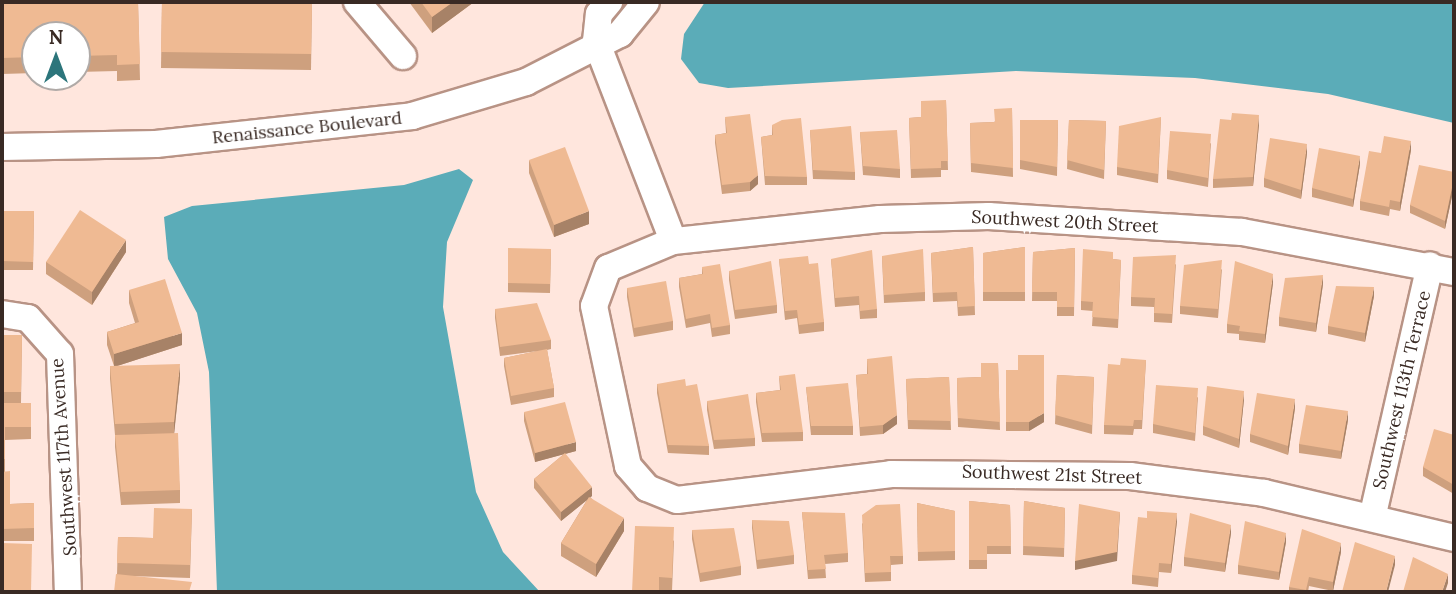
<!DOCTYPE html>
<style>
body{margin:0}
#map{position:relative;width:1456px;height:594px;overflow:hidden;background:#ffe6dd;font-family:Lora,serif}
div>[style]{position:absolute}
.water>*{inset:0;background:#5bacb8}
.roads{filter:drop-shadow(2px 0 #b89385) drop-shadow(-2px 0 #b89385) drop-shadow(0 2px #b89385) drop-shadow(0 -2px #b89385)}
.street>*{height:26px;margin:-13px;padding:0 13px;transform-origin:13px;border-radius:13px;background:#fff}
.wall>*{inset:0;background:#cea07e}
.shaded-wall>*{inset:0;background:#a78267}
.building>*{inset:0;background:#efba93}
span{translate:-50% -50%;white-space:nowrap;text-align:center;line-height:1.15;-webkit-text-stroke:7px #fff;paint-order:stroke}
.street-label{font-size:18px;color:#392a24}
.frame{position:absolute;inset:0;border:4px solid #392a24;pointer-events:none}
.north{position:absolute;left:21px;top:21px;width:70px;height:70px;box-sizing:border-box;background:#fff;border:2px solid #b0aaa7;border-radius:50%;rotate:0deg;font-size:19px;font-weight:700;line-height:28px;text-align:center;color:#392a24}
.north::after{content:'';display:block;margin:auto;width:24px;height:32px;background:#2c757b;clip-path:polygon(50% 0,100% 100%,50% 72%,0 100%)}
</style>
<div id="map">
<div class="water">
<i style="clip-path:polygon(705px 2px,1454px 2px,1454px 123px,1328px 94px,1195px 78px,1016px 71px,728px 88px,699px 83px,681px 59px,684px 34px)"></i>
<i style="clip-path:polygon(459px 169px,473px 180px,447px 242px,443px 307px,476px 492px,503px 552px,540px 592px,217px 592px,209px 372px,197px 313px,168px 259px,164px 217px,192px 206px,404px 185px)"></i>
</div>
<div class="roads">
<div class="street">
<i style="left:357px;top:2px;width:71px;rotate:49.6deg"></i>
<i style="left:596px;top:41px;width:214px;rotate:68.9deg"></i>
<i style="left:596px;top:41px;width:27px;rotate:-84deg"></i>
<i style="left:599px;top:14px;width:16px;rotate:-50deg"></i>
<i style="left:2px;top:147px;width:154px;rotate:-1.1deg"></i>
<i style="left:156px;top:144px;width:258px;rotate:-6.2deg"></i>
<i style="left:412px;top:116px;width:119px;rotate:-16.6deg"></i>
<i style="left:526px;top:82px;width:106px;rotate:-27.1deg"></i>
<i style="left:620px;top:34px;width:41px;rotate:-50.9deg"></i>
<i style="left:1454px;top:272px;width:216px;rotate:-169.3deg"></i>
<i style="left:1242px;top:232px;width:254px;rotate:-176.4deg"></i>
<i style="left:989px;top:216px;width:109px;rotate:178.4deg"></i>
<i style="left:880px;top:219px;width:208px;rotate:173.9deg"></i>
<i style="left:673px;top:241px;width:70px;rotate:157.4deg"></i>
<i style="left:608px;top:268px;width:40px;rotate:110.2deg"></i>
<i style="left:594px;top:306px;width:164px;rotate:78deg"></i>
<i style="left:628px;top:466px;width:29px;rotate:49deg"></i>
<i style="left:647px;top:488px;width:32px;rotate:22deg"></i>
<i style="left:677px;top:500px;width:216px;rotate:-6.9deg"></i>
<i style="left:891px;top:474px;width:239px;rotate:0.5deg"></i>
<i style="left:1130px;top:476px;width:135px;rotate:7.2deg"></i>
<i style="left:1264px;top:493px;width:195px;rotate:13.3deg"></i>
<i style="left:2px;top:314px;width:26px;rotate:9deg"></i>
<i style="left:28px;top:318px;width:48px;rotate:48.4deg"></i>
<i style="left:60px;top:354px;width:238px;rotate:88.1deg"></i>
<i style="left:1373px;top:514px;width:255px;rotate:-77.1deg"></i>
</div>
</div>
<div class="wall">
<i style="clip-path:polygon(40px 2px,138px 2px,140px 80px,117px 81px,117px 71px,77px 72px,77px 35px,35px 35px,35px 73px,2px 74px,2px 3px)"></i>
<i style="clip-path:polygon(162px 2px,312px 2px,311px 70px,161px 68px)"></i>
<i style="clip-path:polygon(409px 2px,474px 2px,432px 33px)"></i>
<i style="clip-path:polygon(946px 100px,948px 170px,941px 170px,941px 177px,911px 178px,909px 118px,921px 117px)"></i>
<i style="clip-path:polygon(1012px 108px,1013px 177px,971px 172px,970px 123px,994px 122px)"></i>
<i style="clip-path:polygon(725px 117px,758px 184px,750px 191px,722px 194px,715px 143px,715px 135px,726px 133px)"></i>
<i style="clip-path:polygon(1161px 117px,1158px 183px,1117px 175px,1117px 167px)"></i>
<i style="clip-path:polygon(1020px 120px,1058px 120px,1057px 176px,1020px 169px)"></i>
<i style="clip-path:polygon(1069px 120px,1106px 121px,1104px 179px,1067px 169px)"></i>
<i style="clip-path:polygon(1259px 124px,1253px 186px,1213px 188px,1213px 179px)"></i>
<i style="clip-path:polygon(772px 125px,807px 177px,807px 185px,765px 185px,761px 137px,772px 135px)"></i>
<i style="clip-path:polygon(810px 130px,855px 172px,855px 180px,813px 179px)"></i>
<i style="clip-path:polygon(860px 132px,900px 169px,900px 178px,863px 175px)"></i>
<i style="clip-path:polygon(1211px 143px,1208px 187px,1167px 179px,1167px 170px)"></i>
<i style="clip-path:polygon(1411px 150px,1400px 211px,1390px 209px,1389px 216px,1360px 210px,1360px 201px,1381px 153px)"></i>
<i style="clip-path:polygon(1307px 153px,1301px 199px,1264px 187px,1264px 178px)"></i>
<i style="clip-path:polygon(529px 160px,589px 224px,554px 237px,529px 173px)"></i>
<i style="clip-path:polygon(1360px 164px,1353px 207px,1312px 197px,1312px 188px)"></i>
<i style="clip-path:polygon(1454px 172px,1454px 187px,1445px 229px,1410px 213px,1410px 205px)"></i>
<i style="clip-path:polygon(2px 211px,34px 211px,33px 270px,2px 270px)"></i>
<i style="clip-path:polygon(973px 247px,975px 315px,958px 316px,957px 301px,933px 302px,931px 253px)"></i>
<i style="clip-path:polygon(1025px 247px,1025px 301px,983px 301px,983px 253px)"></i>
<i style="clip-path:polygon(1075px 248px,1074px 316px,1057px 316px,1057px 301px,1032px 301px,1033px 252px)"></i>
<i style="clip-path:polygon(551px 249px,550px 293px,508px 292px,508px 283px)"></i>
<i style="clip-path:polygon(126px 252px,92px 305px,46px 274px,46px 262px)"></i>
<i style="clip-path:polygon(882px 256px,925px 292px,925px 301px,884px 303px)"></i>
<i style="clip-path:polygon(779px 259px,809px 264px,824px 322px,824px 331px,799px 334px,797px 318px,785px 320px)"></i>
<i style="clip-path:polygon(831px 259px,877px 309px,877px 318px,860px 319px,859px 305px,835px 307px)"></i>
<i style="clip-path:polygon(1113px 259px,1121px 260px,1118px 328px,1092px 326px,1093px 311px,1081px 310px,1081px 301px)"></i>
<i style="clip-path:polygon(1176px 264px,1172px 323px,1154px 322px,1154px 307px,1131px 306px,1131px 297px)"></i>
<i style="clip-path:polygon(702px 267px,730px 325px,730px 334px,712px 337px,710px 323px,686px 328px,679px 287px,679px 278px,702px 274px)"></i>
<i style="clip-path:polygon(1222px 269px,1218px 318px,1180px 314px,1180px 306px)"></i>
<i style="clip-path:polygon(729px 271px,777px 305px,777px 313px,735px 319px,729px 280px)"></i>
<i style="clip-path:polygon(1273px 283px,1265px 343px,1239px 340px,1239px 334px,1227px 333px,1227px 324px)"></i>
<i style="clip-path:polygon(1323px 284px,1316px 332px,1279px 326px,1279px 317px)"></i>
<i style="clip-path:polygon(627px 288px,673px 321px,673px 330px,634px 337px,627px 297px)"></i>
<i style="clip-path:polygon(129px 290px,182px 345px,117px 366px,180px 377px,174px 433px,180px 490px,180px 503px,121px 505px,115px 447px,115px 435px,110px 379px,110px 366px,114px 366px,107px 345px,107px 332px,135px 323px,129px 303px)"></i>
<i style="clip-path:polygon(1374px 296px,1365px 342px,1328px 334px,1328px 326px)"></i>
<i style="clip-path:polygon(495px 309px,551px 340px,551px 349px,547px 350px,554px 388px,554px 397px,511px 405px,504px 366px,504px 358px,538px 351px,500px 356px,495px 318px)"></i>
<i style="clip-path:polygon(2px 335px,22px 335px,21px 403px,31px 403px,31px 439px,5px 440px,5px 471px,10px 504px,34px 503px,34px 541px,2px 541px)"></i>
<i style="clip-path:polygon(867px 359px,897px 424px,883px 434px,860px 436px,856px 375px,867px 374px)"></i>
<i style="clip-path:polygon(1146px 360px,1142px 429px,1134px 429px,1133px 435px,1104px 434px,1104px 425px,1120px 365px)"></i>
<i style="clip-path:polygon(998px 363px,1000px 430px,958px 427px,957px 378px,981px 377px)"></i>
<i style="clip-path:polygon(1006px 370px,1044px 422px,1029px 431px,1006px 431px)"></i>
<i style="clip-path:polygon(1057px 375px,1094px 377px,1092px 434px,1055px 424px)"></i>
<i style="clip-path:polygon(779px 376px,803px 432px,803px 441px,762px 442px,756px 402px,756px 393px,780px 390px)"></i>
<i style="clip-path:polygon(949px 377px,951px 430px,908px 429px,906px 379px)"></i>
<i style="clip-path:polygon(657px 384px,686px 386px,709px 446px,709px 455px,668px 453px,657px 393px)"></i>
<i style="clip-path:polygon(806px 387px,853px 426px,853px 435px,811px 435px)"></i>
<i style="clip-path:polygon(1198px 397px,1195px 441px,1153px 433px,1153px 424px)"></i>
<i style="clip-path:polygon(1244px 399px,1239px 448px,1203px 435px,1203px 426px)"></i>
<i style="clip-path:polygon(707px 401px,755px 438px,755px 446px,714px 449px,707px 410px)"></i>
<i style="clip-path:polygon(1295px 408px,1288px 455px,1250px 442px,1250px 434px)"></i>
<i style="clip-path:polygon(524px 412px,576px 451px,565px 454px,592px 496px,590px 497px,624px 531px,596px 577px,561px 556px,561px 543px,587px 500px,561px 521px,534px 488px,534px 479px,564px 454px,535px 462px,524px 421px)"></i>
<i style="clip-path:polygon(1348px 420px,1341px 459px,1299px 453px,1299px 444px)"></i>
<i style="clip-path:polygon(1454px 435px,1454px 494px,1423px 476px,1423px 467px)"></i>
<i style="clip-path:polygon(969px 501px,1010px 505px,1011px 554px,987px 554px,987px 569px,969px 569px)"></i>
<i style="clip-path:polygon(1024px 501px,1065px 508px,1064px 557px,1023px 555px)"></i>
<i style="clip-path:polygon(917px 503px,955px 511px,955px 560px,918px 561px)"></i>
<i style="clip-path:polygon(192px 509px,190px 578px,130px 576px,192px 592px,117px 575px,118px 537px,153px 538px)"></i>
<i style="clip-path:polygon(802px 512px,848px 553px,848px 562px,825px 564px,826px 578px,808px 579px)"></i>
<i style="clip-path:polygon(752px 520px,794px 555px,794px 564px,757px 569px,752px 528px)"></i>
<i style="clip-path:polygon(1177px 521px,1171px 573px,1159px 572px,1158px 587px,1132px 584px,1132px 575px)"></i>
<i style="clip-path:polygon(862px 523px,903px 556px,903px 564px,891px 565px,891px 581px,865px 582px)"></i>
<i style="clip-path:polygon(692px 530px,741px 566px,741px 575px,700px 582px,692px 539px)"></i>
<i style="clip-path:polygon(1231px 533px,1225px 572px,1184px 566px,1184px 557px)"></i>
<i style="clip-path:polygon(674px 540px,672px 591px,659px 590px,632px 592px)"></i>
<i style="clip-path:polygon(1286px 542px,1279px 580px,1238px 574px,1238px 565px)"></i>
<i style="clip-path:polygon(1341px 552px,1333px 591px,1309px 586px,1308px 592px,1289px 592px,1289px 587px)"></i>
</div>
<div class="shaded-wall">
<i style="clip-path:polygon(453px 2px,474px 2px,432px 33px,432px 17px)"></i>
<i style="clip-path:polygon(1259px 115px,1259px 124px,1253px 186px,1253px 177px)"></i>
<i style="clip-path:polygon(1411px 141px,1411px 150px,1400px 211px,1400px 202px)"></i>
<i style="clip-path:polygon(1307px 144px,1307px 153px,1301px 199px,1301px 190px)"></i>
<i style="clip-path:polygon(1360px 156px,1360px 164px,1353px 207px,1353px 199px)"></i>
<i style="clip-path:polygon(758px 175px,758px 184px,750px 191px,750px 182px)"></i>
<i style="clip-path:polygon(1454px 178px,1454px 187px,1445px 229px,1445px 221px)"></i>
<i style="clip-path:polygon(589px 211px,589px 224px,554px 237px,554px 225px)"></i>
<i style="clip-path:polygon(126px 240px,126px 252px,92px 305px,92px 292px)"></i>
<i style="clip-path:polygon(1273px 274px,1273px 283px,1265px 343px,1265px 334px)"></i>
<i style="clip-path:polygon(1323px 275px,1323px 284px,1316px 332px,1316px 323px)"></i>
<i style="clip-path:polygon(1374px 287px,1374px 296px,1365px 342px,1365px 333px)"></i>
<i style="clip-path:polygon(182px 333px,182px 345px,114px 367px,114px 354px)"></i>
<i style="clip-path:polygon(180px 364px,180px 377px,174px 435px,174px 422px)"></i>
<i style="clip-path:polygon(1244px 391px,1244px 399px,1239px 448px,1239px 439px)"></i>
<i style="clip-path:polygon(1295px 399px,1295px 408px,1288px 455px,1288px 446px)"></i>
<i style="clip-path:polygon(1348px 411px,1348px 420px,1341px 459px,1341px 451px)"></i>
<i style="clip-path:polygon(1044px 413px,1044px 422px,1029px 431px,1029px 422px)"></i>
<i style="clip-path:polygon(897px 415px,897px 424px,883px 434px,883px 425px)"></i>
<i style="clip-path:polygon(576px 442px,576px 451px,535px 462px,535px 453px)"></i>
<i style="clip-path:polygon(592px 487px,592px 496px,561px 521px,561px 512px)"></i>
<i style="clip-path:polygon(1120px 512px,1117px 561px,1075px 570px,1075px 561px)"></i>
<i style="clip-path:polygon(1177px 513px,1177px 521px,1171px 573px,1171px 564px)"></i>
<i style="clip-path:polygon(624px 518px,624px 531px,596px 577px,596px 564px)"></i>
<i style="clip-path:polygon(1231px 525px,1231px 533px,1225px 572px,1225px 563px)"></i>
<i style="clip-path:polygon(1286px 533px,1286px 542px,1279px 580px,1279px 572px)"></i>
<i style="clip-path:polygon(1341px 543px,1341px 552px,1333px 591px,1333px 582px)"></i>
<i style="clip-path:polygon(1395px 556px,1395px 565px,1388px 592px,1386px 592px)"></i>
<i style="clip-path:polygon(1448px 574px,1448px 583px,1445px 592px,1442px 592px)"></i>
</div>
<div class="building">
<i style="clip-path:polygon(40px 2px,138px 2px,140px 64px,117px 65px,117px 55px,77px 56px,77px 35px,35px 35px,35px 57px,2px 58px,2px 3px)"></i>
<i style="clip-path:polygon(162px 2px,312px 2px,311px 54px,161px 52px)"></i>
<i style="clip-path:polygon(421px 2px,453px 2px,432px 17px)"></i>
<i style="clip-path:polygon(946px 100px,948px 161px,941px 161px,941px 168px,911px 169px,909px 118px,921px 117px,921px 101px)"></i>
<i style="clip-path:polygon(1012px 108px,1013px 168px,971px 163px,970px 123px,995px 122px,994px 109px)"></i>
<i style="clip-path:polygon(1232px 113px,1259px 115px,1253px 177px,1213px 179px,1220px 119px,1231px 120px)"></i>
<i style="clip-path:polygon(750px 114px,758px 175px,750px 182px,722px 185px,715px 135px,727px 133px,725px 117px)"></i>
<i style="clip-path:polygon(1161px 117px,1158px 174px,1117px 167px,1119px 126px)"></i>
<i style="clip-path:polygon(801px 118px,807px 177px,765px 176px,761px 137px,773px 135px,772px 125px,782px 120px)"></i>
<i style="clip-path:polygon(1020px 120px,1058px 120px,1057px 167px,1020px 160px)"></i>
<i style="clip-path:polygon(1069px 120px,1106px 121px,1104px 170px,1067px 160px)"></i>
<i style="clip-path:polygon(851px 126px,855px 172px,813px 170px,810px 130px)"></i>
<i style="clip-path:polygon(897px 130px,900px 169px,863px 166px,860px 132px)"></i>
<i style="clip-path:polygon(1170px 131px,1211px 134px,1208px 178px,1167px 170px)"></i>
<i style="clip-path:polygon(1384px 136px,1411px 141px,1400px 202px,1390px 200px,1389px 207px,1360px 201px,1369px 151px,1381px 153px)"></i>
<i style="clip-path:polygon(1270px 138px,1307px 144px,1301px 190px,1264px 178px)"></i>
<i style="clip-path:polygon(565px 147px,589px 211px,554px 225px,529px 160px)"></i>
<i style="clip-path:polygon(1319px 148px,1360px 156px,1353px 199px,1312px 188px)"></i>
<i style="clip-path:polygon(1419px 165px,1454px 172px,1454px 178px,1445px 221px,1410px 205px)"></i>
<i style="clip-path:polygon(80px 210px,126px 240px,92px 292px,46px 262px)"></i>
<i style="clip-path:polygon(2px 211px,34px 211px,33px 262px,2px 261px)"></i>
<i style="clip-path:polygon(973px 247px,975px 306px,958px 307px,957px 292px,933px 293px,931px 253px)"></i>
<i style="clip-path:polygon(1025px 247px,1025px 292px,983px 292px,983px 253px)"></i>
<i style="clip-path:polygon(508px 248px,551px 249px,550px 284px,508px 283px)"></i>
<i style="clip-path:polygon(1075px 248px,1074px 307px,1057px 307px,1057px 292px,1032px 292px,1033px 252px)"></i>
<i style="clip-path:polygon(923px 249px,925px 292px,884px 295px,882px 256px)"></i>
<i style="clip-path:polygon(1083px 249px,1113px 252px,1113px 259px,1121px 260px,1118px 319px,1092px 317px,1093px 302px,1081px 301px)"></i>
<i style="clip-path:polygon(872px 250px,877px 309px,860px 311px,859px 296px,835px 298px,831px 259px)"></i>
<i style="clip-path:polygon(1176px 255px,1172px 314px,1154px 313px,1155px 298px,1131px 297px,1133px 257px)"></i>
<i style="clip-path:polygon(808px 256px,809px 264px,818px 263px,824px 322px,799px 325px,797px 310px,785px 311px,779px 259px)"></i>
<i style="clip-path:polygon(1222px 260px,1218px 309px,1180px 306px,1184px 265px)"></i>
<i style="clip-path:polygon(771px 261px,777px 305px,735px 310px,729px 271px)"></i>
<i style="clip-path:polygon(1235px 261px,1273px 274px,1265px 334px,1239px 331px,1240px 326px,1227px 324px)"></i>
<i style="clip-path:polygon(720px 264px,730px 325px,712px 328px,710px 314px,686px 319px,679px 278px,703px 274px,702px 267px)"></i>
<i style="clip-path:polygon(1323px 275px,1316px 323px,1279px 317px,1285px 278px)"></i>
<i style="clip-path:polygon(165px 279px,182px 333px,114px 354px,107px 332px,139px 322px,129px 290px)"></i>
<i style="clip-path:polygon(666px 281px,673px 321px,634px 328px,627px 288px)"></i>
<i style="clip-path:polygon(1336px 286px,1374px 287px,1365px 333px,1328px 326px)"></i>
<i style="clip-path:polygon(537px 303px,551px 340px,500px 347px,495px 309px)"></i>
<i style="clip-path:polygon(2px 335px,22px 335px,21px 392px,2px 392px)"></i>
<i style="clip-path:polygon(547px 349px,554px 388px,511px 396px,504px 358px)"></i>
<i style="clip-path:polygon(1018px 355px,1044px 355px,1044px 413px,1029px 422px,1006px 422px,1006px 370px,1018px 370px)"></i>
<i style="clip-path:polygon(892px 356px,897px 415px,883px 425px,860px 427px,856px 375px,868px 374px,867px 359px)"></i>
<i style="clip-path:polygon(1121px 358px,1146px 360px,1142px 420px,1134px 420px,1133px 426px,1104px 425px,1108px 364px,1120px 365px)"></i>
<i style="clip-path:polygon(981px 363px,998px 363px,1000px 422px,958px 418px,957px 378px,981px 377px)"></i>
<i style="clip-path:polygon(180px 364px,174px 422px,115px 424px,110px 366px)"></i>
<i style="clip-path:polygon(795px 374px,803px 432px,762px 433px,756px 393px,781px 390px,779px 376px)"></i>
<i style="clip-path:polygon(1057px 375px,1094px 377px,1092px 425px,1055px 415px)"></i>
<i style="clip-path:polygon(949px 377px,951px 421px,908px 420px,906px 379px)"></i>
<i style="clip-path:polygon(685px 379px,686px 386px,697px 384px,709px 446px,668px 445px,657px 384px)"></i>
<i style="clip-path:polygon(848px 383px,853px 426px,811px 426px,806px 387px)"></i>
<i style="clip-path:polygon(1156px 385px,1198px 388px,1195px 433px,1153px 424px)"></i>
<i style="clip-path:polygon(1207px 386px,1244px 391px,1239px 439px,1203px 426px)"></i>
<i style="clip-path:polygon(1257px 393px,1295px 399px,1288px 446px,1250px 434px)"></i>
<i style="clip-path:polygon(748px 394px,755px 438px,714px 440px,707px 401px)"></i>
<i style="clip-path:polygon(565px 402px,576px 442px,535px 453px,524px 412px)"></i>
<i style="clip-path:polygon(2px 403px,31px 403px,31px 427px,5px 427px,5px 459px,2px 459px)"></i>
<i style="clip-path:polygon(1306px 405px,1348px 411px,1341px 451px,1299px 444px)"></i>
<i style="clip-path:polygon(1434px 429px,1454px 435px,1454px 485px,1423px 467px)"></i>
<i style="clip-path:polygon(178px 433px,180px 490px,121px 492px,115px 435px)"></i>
<i style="clip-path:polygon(565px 453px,592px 487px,561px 512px,534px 479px)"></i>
<i style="clip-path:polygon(10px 471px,10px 504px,34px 503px,34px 528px,2px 529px,2px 472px)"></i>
<i style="clip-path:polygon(589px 497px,624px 518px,596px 564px,561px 543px)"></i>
<i style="clip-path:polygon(969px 501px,1010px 505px,1011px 546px,987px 546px,987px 560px,969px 560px)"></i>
<i style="clip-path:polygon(1024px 501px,1065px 508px,1064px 548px,1023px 546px)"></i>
<i style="clip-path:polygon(917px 503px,955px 511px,955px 551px,918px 552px)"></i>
<i style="clip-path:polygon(900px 504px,903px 556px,890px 556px,891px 572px,865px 573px,862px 515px,876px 505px)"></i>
<i style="clip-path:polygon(1079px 504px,1120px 512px,1117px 552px,1075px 561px)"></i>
<i style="clip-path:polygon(154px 508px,192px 509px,190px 565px,117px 563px,118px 537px,153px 538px)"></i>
<i style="clip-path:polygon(1147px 511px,1177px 513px,1171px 564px,1159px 563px,1158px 578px,1132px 575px,1138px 517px,1147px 518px)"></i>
<i style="clip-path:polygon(802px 512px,845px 513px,848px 553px,824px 555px,826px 569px,808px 570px)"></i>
<i style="clip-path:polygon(1190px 513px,1231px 525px,1225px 563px,1184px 557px)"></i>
<i style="clip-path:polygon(752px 520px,789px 521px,794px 555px,757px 560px)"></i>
<i style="clip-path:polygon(1245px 521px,1286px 533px,1279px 572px,1238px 565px)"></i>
<i style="clip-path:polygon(635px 526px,674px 527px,672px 578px,659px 577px,659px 592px,632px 592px)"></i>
<i style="clip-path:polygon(734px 528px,741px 566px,700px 573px,692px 530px)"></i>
<i style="clip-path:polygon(1302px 529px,1341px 543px,1333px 582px,1309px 577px,1306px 590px,1289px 587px)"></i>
<i style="clip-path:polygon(1355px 542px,1395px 556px,1386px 592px,1372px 592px,1361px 590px,1360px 592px,1342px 592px)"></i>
<i style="clip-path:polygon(2px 543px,32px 544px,31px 592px,2px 592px)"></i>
<i style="clip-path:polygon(1413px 557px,1448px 574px,1442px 592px,1403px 592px)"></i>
<i style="clip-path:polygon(116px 574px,192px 582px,189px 592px,114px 592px)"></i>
</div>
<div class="street-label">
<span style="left:307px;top:128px;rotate:-6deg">Renaissance Boulevard</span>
<span style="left:1065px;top:222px;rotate:3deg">Southwest 20th Street</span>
<span style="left:1402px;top:390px;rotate:-77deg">Southwest 113th Terrace</span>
<span style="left:64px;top:457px;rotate:-94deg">Southwest 117th Avenue</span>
<span style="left:1052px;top:475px;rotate:2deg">Southwest 21st Street</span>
</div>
<div class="frame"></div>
<div class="north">N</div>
</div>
